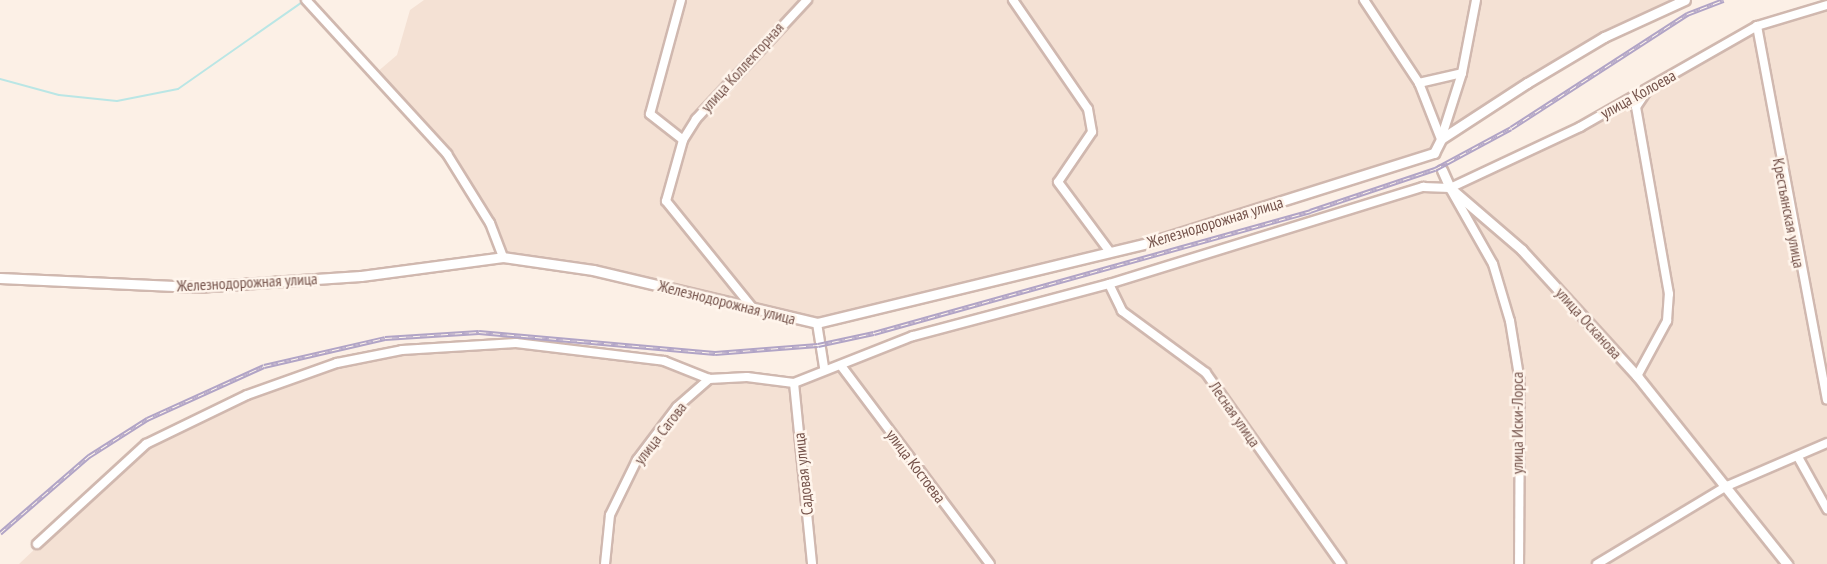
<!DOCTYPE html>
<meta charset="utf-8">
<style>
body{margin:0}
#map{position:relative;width:1827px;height:564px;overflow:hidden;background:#fcf0e6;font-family:"PT Sans Narrow",sans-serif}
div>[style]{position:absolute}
.residential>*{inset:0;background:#f4e1d4}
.stream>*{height:2px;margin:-1px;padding:0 1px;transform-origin:1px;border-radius:1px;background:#bae6e5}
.roads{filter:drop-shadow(2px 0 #d0b8af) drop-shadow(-2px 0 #d0b8af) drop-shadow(0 2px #d0b8af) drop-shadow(0 -2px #d0b8af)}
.minor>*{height:8px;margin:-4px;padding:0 4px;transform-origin:4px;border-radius:4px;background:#fff}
.tertiary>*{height:9px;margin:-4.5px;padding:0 4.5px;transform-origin:4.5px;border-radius:4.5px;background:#fff}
.rail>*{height:4.5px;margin-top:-2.25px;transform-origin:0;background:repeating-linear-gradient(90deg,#fff5ec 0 7px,#b1a4c6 0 14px);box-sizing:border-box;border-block:2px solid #b1a4c6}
span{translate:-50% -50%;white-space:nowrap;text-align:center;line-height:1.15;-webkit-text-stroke:5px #fff5ec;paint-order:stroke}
.street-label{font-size:16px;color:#75534b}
</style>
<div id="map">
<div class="residential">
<i style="clip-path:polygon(424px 0,1685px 0,1604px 37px,1441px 139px,1434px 153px,1148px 243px,817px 323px,593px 270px,503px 257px,490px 223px,447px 154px,376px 73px,397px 55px,410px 10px)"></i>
<i style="clip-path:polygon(1827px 5px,1827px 564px,19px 564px,146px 444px,187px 422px,337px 363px,402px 350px,516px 343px,664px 361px,709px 379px,747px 377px,794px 383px,913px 336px,1109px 284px,1423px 187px,1450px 188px,1580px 127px,1757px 26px)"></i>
</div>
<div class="stream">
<i style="left:0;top:79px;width:61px;rotate:15.2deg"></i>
<i style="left:59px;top:95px;width:58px;rotate:5.9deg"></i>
<i style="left:117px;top:101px;width:62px;rotate:-11.1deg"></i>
<i style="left:178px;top:89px;width:155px;rotate:-35deg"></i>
</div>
<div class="roads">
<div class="minor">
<i style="left:306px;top:0;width:209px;rotate:47.5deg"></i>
<i style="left:447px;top:154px;width:81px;rotate:58.1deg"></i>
<i style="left:490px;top:223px;width:36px;rotate:69deg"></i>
<i style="left:681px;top:0;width:118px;rotate:105.2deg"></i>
<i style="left:650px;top:114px;width:42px;rotate:38.2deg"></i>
<i style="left:1013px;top:0;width:132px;rotate:55.5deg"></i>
<i style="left:1088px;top:109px;width:23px;rotate:80deg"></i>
<i style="left:1092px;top:132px;width:60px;rotate:124.2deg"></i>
<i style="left:1058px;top:182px;width:87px;rotate:53.4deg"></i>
<i style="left:1364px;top:0;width:100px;rotate:56.5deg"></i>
<i style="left:1419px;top:83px;width:60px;rotate:68.6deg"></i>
<i style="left:1757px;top:26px;width:380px;rotate:79.4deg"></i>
<i style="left:1419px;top:83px;width:44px;rotate:-13.1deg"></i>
<i style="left:1441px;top:139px;width:69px;rotate:-72.3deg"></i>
<i style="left:1462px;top:73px;width:74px;rotate:-79.1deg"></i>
<i style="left:1451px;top:190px;width:85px;rotate:60.4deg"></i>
<i style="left:1493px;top:264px;width:59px;rotate:73.4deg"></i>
<i style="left:1510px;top:321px;width:62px;rotate:80.7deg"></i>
<i style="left:1520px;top:382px;width:182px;rotate:90.3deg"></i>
<i style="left:1109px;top:284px;width:30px;rotate:64deg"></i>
<i style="left:1122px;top:311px;width:104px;rotate:36.4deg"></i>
<i style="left:1206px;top:373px;width:234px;rotate:54.7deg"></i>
<i style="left:751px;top:306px;width:135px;rotate:-129deg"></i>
<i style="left:666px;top:201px;width:63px;rotate:-74.4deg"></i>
<i style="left:683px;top:140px;width:25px;rotate:-58deg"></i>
<i style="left:696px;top:119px;width:163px;rotate:-47deg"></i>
<i style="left:817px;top:323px;width:45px;rotate:81deg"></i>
<i style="left:842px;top:367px;width:246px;rotate:53.1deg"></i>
<i style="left:1637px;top:376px;width:63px;rotate:-61.4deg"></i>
<i style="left:1667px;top:321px;width:27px;rotate:-86deg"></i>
<i style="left:1669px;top:294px;width:190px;rotate:-100deg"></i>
<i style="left:1636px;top:107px;width:22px;rotate:-56deg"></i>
<i style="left:794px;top:383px;width:182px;rotate:84.3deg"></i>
<i style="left:1798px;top:457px;width:60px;rotate:60.9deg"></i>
<i style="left:37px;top:544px;width:148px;rotate:-42.5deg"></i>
<i style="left:146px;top:444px;width:112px;rotate:-25.9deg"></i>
<i style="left:247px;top:395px;width:96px;rotate:-19.6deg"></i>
<i style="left:337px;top:363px;width:66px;rotate:-11.3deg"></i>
<i style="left:402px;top:350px;width:114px;rotate:-3.5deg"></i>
<i style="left:516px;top:343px;width:149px;rotate:6.9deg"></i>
<i style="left:664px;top:361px;width:48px;rotate:21.8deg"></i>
<i style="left:709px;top:379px;width:38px;rotate:-3deg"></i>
<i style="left:747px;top:377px;width:47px;rotate:7.3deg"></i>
<i style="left:794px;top:383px;width:128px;rotate:-21.6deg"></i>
<i style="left:913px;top:336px;width:203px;rotate:-14.9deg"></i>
<i style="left:1109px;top:284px;width:329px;rotate:-17.2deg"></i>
<i style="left:1423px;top:187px;width:27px;rotate:2deg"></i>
<i style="left:1450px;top:188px;width:144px;rotate:-25.1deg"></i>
<i style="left:1580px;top:127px;width:204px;rotate:-29.7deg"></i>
<i style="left:1757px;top:26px;width:73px;rotate:-16.7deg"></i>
<i style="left:605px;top:564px;width:49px;rotate:-84.2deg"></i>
<i style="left:610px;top:515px;width:61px;rotate:-63.9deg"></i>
<i style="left:637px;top:460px;width:66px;rotate:-53deg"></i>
<i style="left:677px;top:407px;width:43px;rotate:-41.2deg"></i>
<i style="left:1597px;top:564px;width:152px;rotate:-31deg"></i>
<i style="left:1727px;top:486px;width:109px;rotate:-23.3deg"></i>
</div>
<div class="tertiary">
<i style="left:1434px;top:153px;width:16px;rotate:-63deg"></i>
<i style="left:1441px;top:139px;width:103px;rotate:-33.1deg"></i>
<i style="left:1527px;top:83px;width:90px;rotate:-30.9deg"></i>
<i style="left:1604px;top:37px;width:89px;rotate:-24.6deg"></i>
<i style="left:1442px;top:170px;width:20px;rotate:66deg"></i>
<i style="left:1450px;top:188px;width:95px;rotate:40.7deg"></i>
<i style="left:1522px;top:250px;width:171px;rotate:47.6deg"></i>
<i style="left:1637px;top:376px;width:241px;rotate:51.4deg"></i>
<i style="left:0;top:278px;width:196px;rotate:2.6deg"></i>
<i style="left:196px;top:287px;width:165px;rotate:-3.8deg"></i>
<i style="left:361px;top:276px;width:143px;rotate:-7.6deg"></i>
<i style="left:503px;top:257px;width:91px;rotate:8.2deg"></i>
<i style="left:593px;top:270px;width:230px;rotate:13.3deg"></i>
<i style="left:817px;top:323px;width:341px;rotate:-13.6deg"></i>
<i style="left:1148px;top:243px;width:300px;rotate:-17.5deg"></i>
</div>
</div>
<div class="rail">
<i style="left:0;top:533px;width:118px;rotate:-40.9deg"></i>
<i style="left:89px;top:456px;width:69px;rotate:-32.5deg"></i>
<i style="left:147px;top:419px;width:128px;rotate:-24.4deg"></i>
<i style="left:264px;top:366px;width:124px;rotate:-13deg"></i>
<i style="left:385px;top:338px;width:94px;rotate:-3.7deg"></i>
<i style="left:479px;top:332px;width:237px;rotate:5.1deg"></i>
<i style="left:715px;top:353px;width:103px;rotate:-4.4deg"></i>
<i style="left:818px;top:345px;width:57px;rotate:-12.1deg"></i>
<i style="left:874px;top:333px;width:453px;rotate:-15.6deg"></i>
<i style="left:1310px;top:211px;width:132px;rotate:-18.6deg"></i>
<i style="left:1435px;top:169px;width:86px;rotate:-28.3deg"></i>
<i style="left:1511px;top:128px;width:210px;rotate:-32.9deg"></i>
<i style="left:1687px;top:14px;width:39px;rotate:-21deg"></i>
</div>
<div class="street-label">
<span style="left:742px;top:67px;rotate:-48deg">улица Коллекторная</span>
<span style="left:1638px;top:94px;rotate:-29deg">улица Колоева</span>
<span style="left:1789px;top:213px;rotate:79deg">Крестьянская улица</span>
<span style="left:1215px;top:222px;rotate:-17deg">Железнодорожная улица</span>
<span style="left:247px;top:282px;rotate:-3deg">Железнодорожная улица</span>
<span style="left:727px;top:302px;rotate:14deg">Железнодорожная улица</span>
<span style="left:1589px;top:323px;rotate:48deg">улица Осканова</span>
<span style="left:1235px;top:414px;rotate:55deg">Лесная улица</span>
<span style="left:1517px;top:423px;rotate:-90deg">улица Иски-Лорса</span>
<span style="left:660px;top:433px;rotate:-52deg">улица Сагова</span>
<span style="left:916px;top:466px;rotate:53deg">улица Костоева</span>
<span style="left:803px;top:474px;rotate:-96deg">Садовая улица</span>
</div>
</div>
